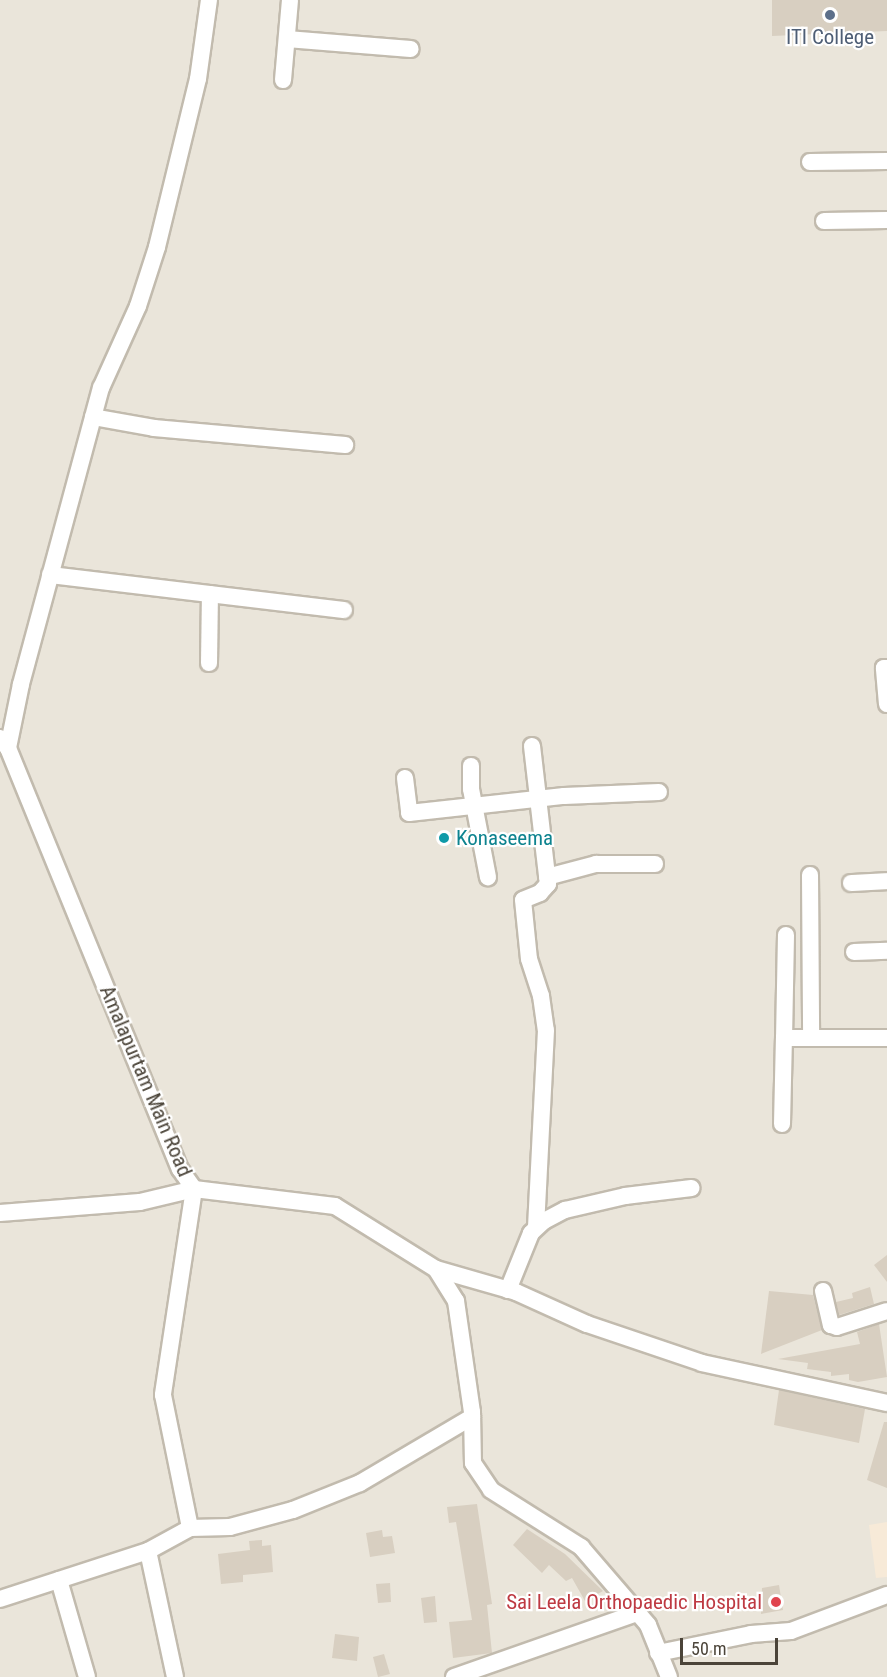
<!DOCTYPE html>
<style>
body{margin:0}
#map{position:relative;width:887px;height:1677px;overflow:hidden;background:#f6f3ec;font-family:"Roboto Condensed",sans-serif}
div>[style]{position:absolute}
.residential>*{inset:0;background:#eae5da}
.commercial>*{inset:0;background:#f7ead8}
.building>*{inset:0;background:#d8cfc1}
.roads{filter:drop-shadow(2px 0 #c2bbae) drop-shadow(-2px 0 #c2bbae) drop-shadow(0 2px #c2bbae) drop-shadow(0 -2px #c2bbae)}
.minor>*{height:16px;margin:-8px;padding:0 8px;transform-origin:8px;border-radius:8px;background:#fff}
.dots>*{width:16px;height:16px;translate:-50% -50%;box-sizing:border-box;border:3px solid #fff;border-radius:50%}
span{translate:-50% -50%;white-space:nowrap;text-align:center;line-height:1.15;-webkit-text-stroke:4.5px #fff;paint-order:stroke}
.service-label{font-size:21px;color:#4e5e75}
.culture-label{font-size:21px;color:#0d838f}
.left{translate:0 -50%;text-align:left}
.street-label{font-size:21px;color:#4b4439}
.health-label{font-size:21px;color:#be3a42}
.right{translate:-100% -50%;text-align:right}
.scale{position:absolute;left:680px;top:1638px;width:98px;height:27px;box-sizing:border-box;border:3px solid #4b4439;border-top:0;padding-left:8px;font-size:18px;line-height:21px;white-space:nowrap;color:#4b4439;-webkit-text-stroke:4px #fff;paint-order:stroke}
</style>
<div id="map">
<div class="residential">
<i style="clip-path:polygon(0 0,887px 0,887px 1677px,0 1677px)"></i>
</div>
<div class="commercial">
<i style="clip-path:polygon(887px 1522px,887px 1577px,876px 1578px,869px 1525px)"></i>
</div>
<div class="building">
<i style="clip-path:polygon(772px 0,887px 0,887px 31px,772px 36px)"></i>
<i style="clip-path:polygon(887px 1255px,887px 1282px,874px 1265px)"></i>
<i style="clip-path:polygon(870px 1287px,874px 1304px,839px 1315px,836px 1302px,853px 1298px,852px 1293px)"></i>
<i style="clip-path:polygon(769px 1291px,813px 1295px,822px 1330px,761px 1354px)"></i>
<i style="clip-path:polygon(879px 1324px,887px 1377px,858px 1382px,849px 1380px,849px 1374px,831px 1376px,831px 1372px,807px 1369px,808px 1363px,778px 1359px,860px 1344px,857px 1332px)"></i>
<i style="clip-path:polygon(779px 1390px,865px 1409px,859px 1443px,774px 1425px)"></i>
<i style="clip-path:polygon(884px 1422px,887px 1422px,887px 1488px,867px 1480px)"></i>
<i style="clip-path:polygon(477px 1504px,492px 1604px,487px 1605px,492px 1653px,453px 1658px,449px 1622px,472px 1620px,456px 1522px,449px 1523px,447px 1507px)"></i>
<i style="clip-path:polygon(527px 1529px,565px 1554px,603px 1591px,585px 1601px,572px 1578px,566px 1581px,549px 1565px,542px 1573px,513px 1545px)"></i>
<i style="clip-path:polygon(382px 1530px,383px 1537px,392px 1536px,395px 1553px,370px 1557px,366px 1533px)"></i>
<i style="clip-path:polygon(262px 1540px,262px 1546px,271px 1545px,273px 1572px,243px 1575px,243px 1582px,221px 1584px,218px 1554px,250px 1550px,249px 1541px)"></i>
<i style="clip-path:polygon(390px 1583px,391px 1602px,378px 1603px,376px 1584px)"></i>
<i style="clip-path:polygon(779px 1585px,783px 1610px,761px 1614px,762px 1588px)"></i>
<i style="clip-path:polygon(435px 1596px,437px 1622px,424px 1623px,421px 1598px)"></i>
<i style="clip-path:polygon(335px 1634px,359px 1637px,357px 1661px,332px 1658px)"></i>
<i style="clip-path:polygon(384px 1654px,390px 1674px,378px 1677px,373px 1657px)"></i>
</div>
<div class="roads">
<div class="minor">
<i style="left:287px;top:39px;width:124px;rotate:4.6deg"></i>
<i style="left:283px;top:80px;width:80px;rotate:-85deg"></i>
<i style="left:810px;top:162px;width:77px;rotate:-0.7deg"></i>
<i style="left:824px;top:221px;width:63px;rotate:-0.9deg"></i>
<i style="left:93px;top:417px;width:62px;rotate:10.2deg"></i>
<i style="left:154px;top:428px;width:192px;rotate:5.1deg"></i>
<i style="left:50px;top:575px;width:296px;rotate:6.8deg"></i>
<i style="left:209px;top:663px;width:69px;rotate:-89.2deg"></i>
<i style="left:887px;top:704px;width:36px;rotate:-95deg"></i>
<i style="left:884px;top:668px;width:3px"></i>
<i style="left:0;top:738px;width:13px;rotate:51deg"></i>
<i style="left:8px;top:748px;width:455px;rotate:67.8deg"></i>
<i style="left:180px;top:1169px;width:24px;rotate:55deg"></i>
<i style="left:194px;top:1189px;width:142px;rotate:6.9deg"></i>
<i style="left:335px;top:1206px;width:119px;rotate:32deg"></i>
<i style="left:436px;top:1269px;width:38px;rotate:58deg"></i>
<i style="left:456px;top:1301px;width:112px;rotate:81.8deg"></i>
<i style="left:472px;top:1412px;width:51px;rotate:88.9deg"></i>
<i style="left:473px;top:1463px;width:32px;rotate:56deg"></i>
<i style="left:491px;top:1490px;width:107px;rotate:32.3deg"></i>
<i style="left:581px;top:1547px;width:103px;rotate:49.3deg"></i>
<i style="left:648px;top:1625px;width:56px;rotate:68deg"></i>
<i style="left:532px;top:746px;width:139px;rotate:83.4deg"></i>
<i style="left:548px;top:884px;width:12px;rotate:132deg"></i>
<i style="left:540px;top:893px;width:18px;rotate:158deg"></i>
<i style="left:523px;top:900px;width:59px;rotate:84.2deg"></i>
<i style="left:529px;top:959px;width:39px;rotate:72deg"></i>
<i style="left:541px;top:996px;width:34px;rotate:82deg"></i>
<i style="left:546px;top:1030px;width:196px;rotate:92.9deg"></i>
<i style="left:8px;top:748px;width:65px;rotate:-78.5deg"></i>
<i style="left:21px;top:684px;width:307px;rotate:-74.9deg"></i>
<i style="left:101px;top:388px;width:90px;rotate:-65.7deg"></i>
<i style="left:138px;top:306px;width:62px;rotate:-72.1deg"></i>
<i style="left:157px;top:247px;width:173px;rotate:-76.3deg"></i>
<i style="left:198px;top:79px;width:80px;rotate:-82.1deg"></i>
<i style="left:471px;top:766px;width:23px;rotate:90deg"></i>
<i style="left:471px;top:789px;width:90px;rotate:79.1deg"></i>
<i style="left:405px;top:778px;width:35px;rotate:83deg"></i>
<i style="left:409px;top:813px;width:156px;rotate:-6.3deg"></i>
<i style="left:564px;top:796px;width:95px;rotate:-2.4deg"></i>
<i style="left:810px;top:875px;width:163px;rotate:89.6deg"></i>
<i style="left:547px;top:877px;width:51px;rotate:-14.9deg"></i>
<i style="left:596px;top:864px;width:59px"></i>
<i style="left:851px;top:883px;width:36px;rotate:-3deg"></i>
<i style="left:786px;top:935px;width:103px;rotate:91.1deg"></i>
<i style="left:784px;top:1038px;width:103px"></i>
<i style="left:854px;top:952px;width:33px;rotate:-2deg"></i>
<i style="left:782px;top:1124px;width:86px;rotate:-88.7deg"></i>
<i style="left:0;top:1213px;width:140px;rotate:-4.5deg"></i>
<i style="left:140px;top:1202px;width:56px;rotate:-13.5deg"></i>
<i style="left:194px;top:1189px;width:208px;rotate:98.6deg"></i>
<i style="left:163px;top:1395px;width:136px;rotate:78.5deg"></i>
<i style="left:436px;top:1269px;width:83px;rotate:16deg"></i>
<i style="left:516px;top:1292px;width:78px;rotate:24.3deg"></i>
<i style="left:587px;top:1324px;width:121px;rotate:18.7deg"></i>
<i style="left:702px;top:1363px;width:189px;rotate:12.2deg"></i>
<i style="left:508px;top:1290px;width:61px;rotate:-68deg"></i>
<i style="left:531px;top:1233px;width:18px;rotate:-43deg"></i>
<i style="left:544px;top:1221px;width:24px;rotate:-28deg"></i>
<i style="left:565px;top:1210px;width:62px;rotate:-13.1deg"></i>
<i style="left:625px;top:1196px;width:67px;rotate:-6.8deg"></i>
<i style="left:823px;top:1291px;width:35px;rotate:77deg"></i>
<i style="left:831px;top:1325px;width:6px;rotate:18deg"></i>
<i style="left:837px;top:1327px;width:52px;rotate:-17.7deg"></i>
<i style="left:148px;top:1551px;width:129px;rotate:77.9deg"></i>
<i style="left:59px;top:1580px;width:101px;rotate:73.9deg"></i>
<i style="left:0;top:1599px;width:156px;rotate:-18deg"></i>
<i style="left:148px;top:1551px;width:48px;rotate:-28.7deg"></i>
<i style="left:190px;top:1528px;width:40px;rotate:-1.4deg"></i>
<i style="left:230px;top:1527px;width:65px;rotate:-15.1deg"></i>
<i style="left:293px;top:1510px;width:72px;rotate:-21.9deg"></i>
<i style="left:360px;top:1483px;width:130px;rotate:-30.5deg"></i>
<i style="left:658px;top:1653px;width:95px;rotate:-11.5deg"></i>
<i style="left:751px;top:1634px;width:40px;rotate:-4.3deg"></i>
<i style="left:791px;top:1631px;width:103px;rotate:-20.6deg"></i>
<i style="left:454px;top:1677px;width:194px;rotate:-19.3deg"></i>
</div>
</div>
<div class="dots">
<i style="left:830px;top:15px;background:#5c6f8a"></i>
<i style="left:444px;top:838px;background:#0f9aa8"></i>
<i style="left:776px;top:1602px;background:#e0444e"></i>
</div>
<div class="service-label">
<span style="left:830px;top:37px">ITI College</span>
</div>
<div class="culture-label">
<span class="left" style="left:456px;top:838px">Konaseema</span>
</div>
<div class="street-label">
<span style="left:146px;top:1081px;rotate:67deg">Amalapurtam Main Road</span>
</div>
<div class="health-label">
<span class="right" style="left:762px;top:1602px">Sai Leela Orthopaedic Hospital</span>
</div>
<div class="scale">50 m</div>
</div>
